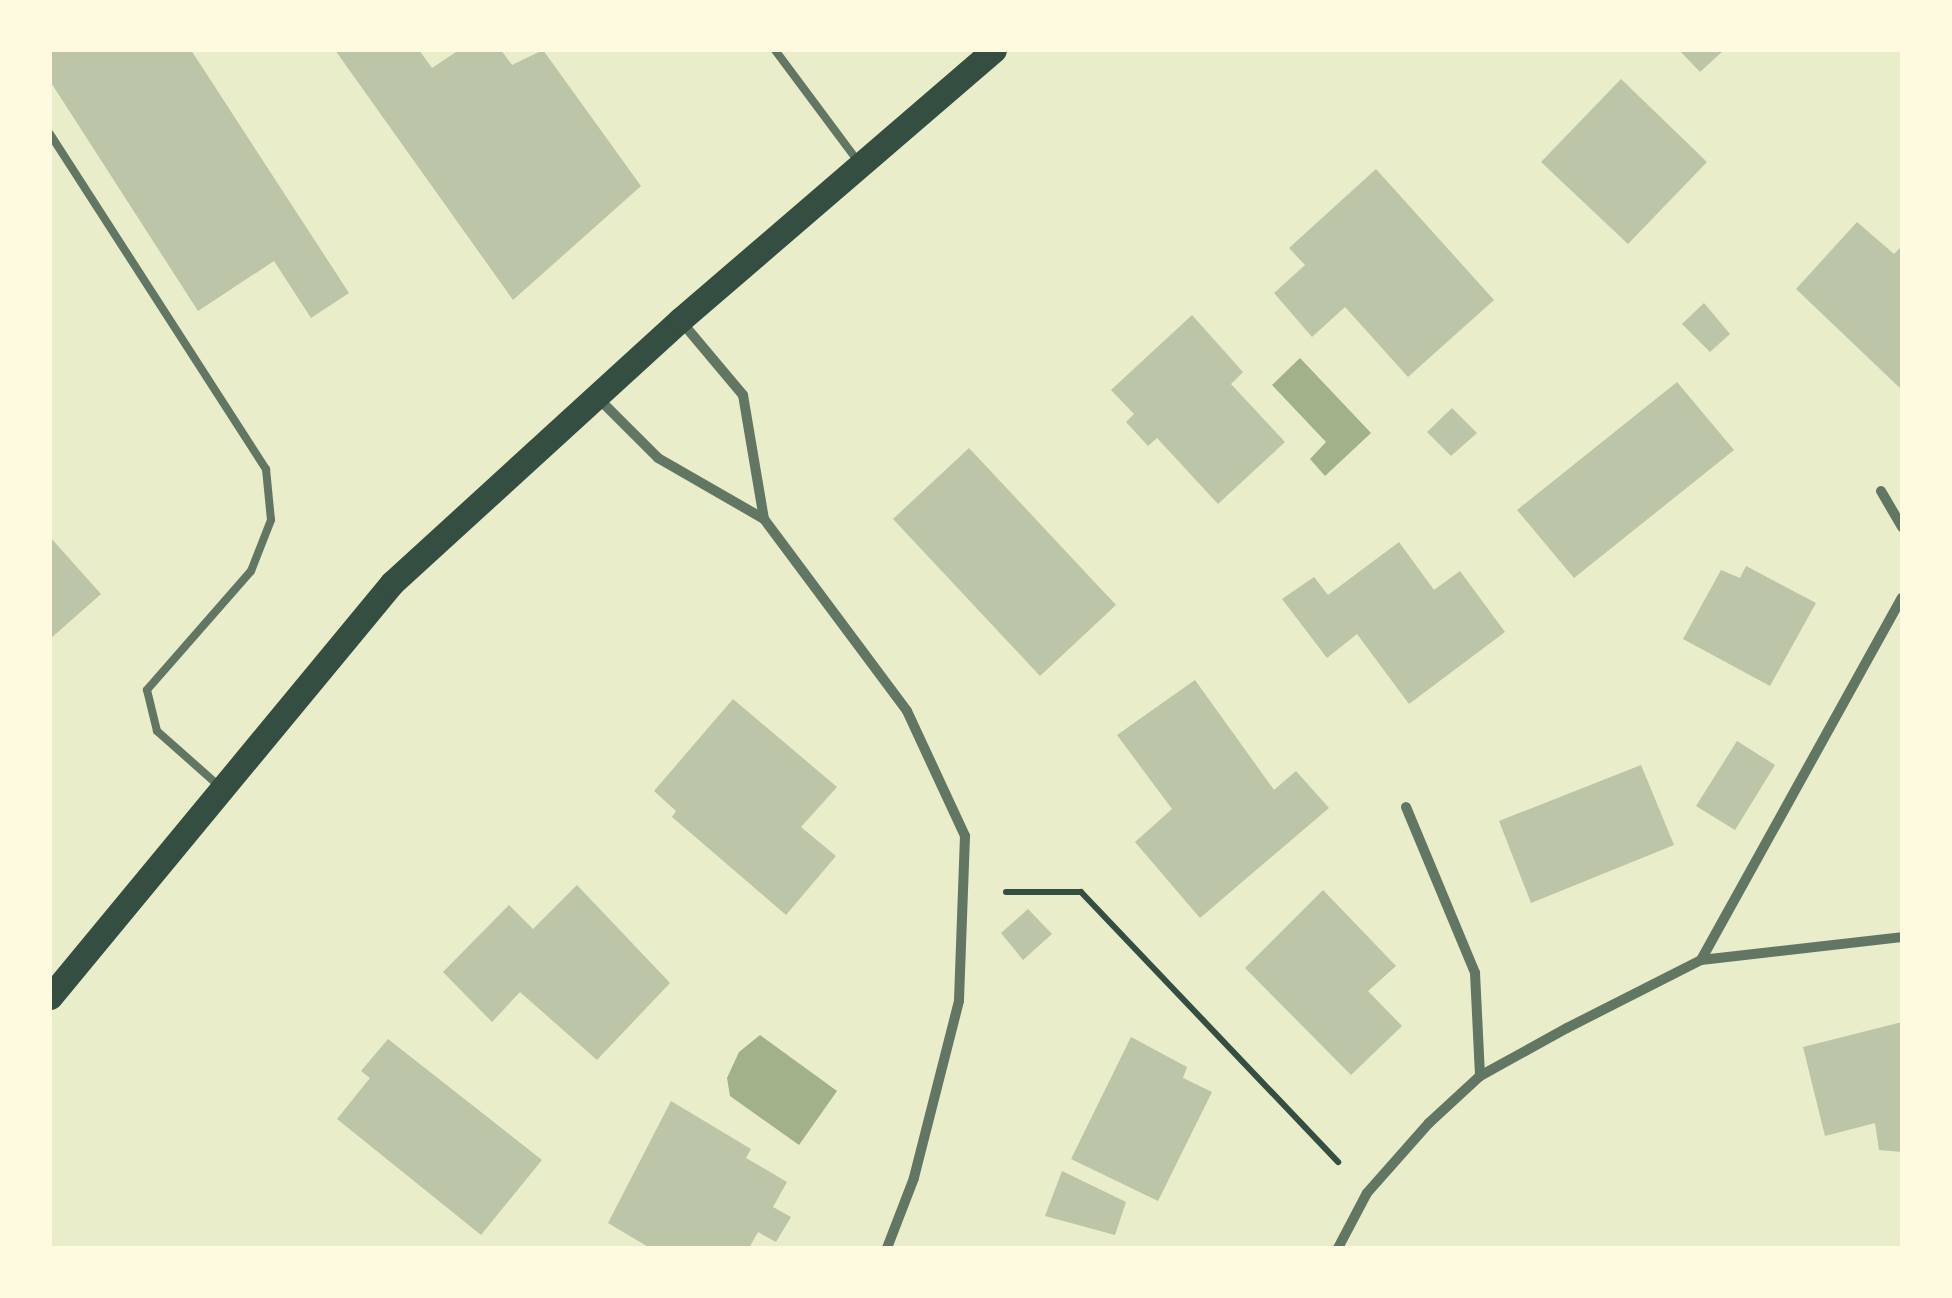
<!DOCTYPE html>
<style>
body{margin:0}
#map{position:relative;width:1952px;height:1298px;overflow:hidden;background:#e9edc9;font-family:"Crimson Pro",serif}
div>[style]{position:absolute}
.water>*{inset:0;background:#a3b18a}
.building>*{inset:0;background:#bcc5a7}
.path>*{height:6px;margin:-3px;padding:0 3px;transform-origin:3px;border-radius:3px;background:#344e41}
.service>*{height:8px;margin:-4px;padding:0 4px;transform-origin:4px;border-radius:4px;background:#617663}
.minor>*{height:10px;margin:-5px;padding:0 5px;transform-origin:5px;border-radius:5px;background:#617663}
.primary>*{height:25px;margin:-12.5px;padding:0 12.5px;transform-origin:12.5px;border-radius:12.5px;background:#344e41}
span{translate:-50% -50%;white-space:nowrap;text-align:center;line-height:1.15;-webkit-text-stroke:10px #fefae0;paint-order:stroke}
.frame{position:absolute;inset:0;border:52px solid #fefae0;pointer-events:none}
</style>
<div id="map">
<div class="water">
<i style="clip-path:polygon(1300px 358px,1371px 433px,1325px 476px,1310px 459px,1326px 442px,1272px 385px)"></i>
<i style="clip-path:polygon(760px 1035px,837px 1091px,799px 1145px,730px 1096px,727px 1078px,739px 1052px)"></i>
</div>
<div class="building">
<i style="clip-path:polygon(50px 50px,191px 50px,349px 293px,311px 318px,274px 261px,198px 311px,50px 81px)"></i>
<i style="clip-path:polygon(335px 50px,419px 50px,432px 68px,459px 50px,501px 50px,512px 65px,543px 50px,641px 186px,513px 300px)"></i>
<i style="clip-path:polygon(1679px 50px,1724px 50px,1700px 72px)"></i>
<i style="clip-path:polygon(1621px 79px,1707px 162px,1628px 244px,1541px 162px)"></i>
<i style="clip-path:polygon(1376px 169px,1494px 300px,1408px 377px,1345px 307px,1312px 337px,1274px 293px,1305px 265px,1289px 248px)"></i>
<i style="clip-path:polygon(1857px 222px,1894px 254px,1902px 246px,1902px 390px,1796px 289px)"></i>
<i style="clip-path:polygon(1704px 303px,1730px 334px,1710px 352px,1682px 324px)"></i>
<i style="clip-path:polygon(1192px 315px,1243px 372px,1231px 384px,1285px 442px,1218px 504px,1157px 438px,1148px 446px,1126px 422px,1134px 414px,1111px 390px)"></i>
<i style="clip-path:polygon(1677px 382px,1734px 450px,1574px 578px,1517px 510px)"></i>
<i style="clip-path:polygon(1452px 408px,1477px 433px,1451px 456px,1427px 432px)"></i>
<i style="clip-path:polygon(969px 448px,1116px 605px,1040px 676px,893px 519px)"></i>
<i style="clip-path:polygon(50px 537px,101px 594px,50px 639px)"></i>
<i style="clip-path:polygon(1399px 542px,1434px 590px,1460px 571px,1505px 632px,1409px 704px,1357px 634px,1327px 658px,1282px 599px,1314px 577px,1328px 595px)"></i>
<i style="clip-path:polygon(1746px 566px,1816px 603px,1770px 686px,1683px 639px,1721px 570px,1740px 578px)"></i>
<i style="clip-path:polygon(1195px 680px,1274px 790px,1296px 771px,1329px 808px,1200px 918px,1135px 842px,1172px 809px,1117px 735px)"></i>
<i style="clip-path:polygon(733px 699px,837px 787px,801px 827px,836px 856px,786px 915px,672px 817px,676px 811px,654px 791px)"></i>
<i style="clip-path:polygon(1737px 741px,1775px 765px,1735px 830px,1696px 806px)"></i>
<i style="clip-path:polygon(1641px 765px,1674px 845px,1531px 903px,1499px 821px)"></i>
<i style="clip-path:polygon(577px 885px,670px 983px,597px 1060px,520px 992px,492px 1022px,443px 972px,509px 905px,533px 929px)"></i>
<i style="clip-path:polygon(1323px 890px,1396px 966px,1368px 991px,1402px 1026px,1351px 1075px,1245px 968px)"></i>
<i style="clip-path:polygon(1028px 909px,1052px 934px,1023px 960px,1001px 933px)"></i>
<i style="clip-path:polygon(1902px 1022px,1902px 1152px,1879px 1150px,1875px 1123px,1825px 1136px,1803px 1047px)"></i>
<i style="clip-path:polygon(1131px 1037px,1187px 1067px,1183px 1078px,1212px 1092px,1158px 1201px,1071px 1159px)"></i>
<i style="clip-path:polygon(388px 1039px,542px 1160px,481px 1235px,337px 1119px,370px 1078px,361px 1071px)"></i>
<i style="clip-path:polygon(671px 1101px,751px 1149px,746px 1158px,787px 1182px,773px 1207px,791px 1217px,776px 1242px,758px 1232px,749px 1248px,650px 1248px,608px 1223px)"></i>
<i style="clip-path:polygon(1062px 1171px,1126px 1202px,1115px 1235px,1045px 1216px)"></i>
</div>
<div class="path">
<i style="left:1006px;top:892px;width:75px"></i>
<i style="left:1081px;top:892px;width:373px;rotate:46.4deg"></i>
</div>
<div class="service">
<i style="left:775px;top:50px;width:137px;rotate:53.3deg"></i>
<i style="left:50px;top:134px;width:399px;rotate:57.2deg"></i>
<i style="left:266px;top:469px;width:51px;rotate:84.4deg"></i>
<i style="left:271px;top:520px;width:55px;rotate:111.4deg"></i>
<i style="left:251px;top:571px;width:158px;rotate:131.2deg"></i>
<i style="left:147px;top:690px;width:42px;rotate:76.3deg"></i>
<i style="left:157px;top:731px;width:81px;rotate:41.5deg"></i>
</div>
<div class="minor">
<i style="left:680px;top:320px;width:98px;rotate:50deg"></i>
<i style="left:743px;top:395px;width:126px;rotate:80.4deg"></i>
<i style="left:597px;top:397px;width:86px;rotate:45deg"></i>
<i style="left:658px;top:458px;width:122px;rotate:29.9deg"></i>
<i style="left:764px;top:519px;width:239px;rotate:53.3deg"></i>
<i style="left:907px;top:711px;width:138px;rotate:65.1deg"></i>
<i style="left:965px;top:836px;width:165px;rotate:92.1deg"></i>
<i style="left:959px;top:1001px;width:183px;rotate:104.3deg"></i>
<i style="left:914px;top:1178px;width:75px;rotate:111.1deg"></i>
<i style="left:1881px;top:491px;width:42px;rotate:59.7deg"></i>
<i style="left:1406px;top:807px;width:180px;rotate:67.4deg"></i>
<i style="left:1475px;top:973px;width:103px;rotate:87.2deg"></i>
<i style="left:1701px;top:960px;width:414px;rotate:-61deg"></i>
<i style="left:1338px;top:1248px;width:62px;rotate:-62.2deg"></i>
<i style="left:1367px;top:1193px;width:94px;rotate:-48.5deg"></i>
<i style="left:1429px;top:1123px;width:69px;rotate:-42.7deg"></i>
<i style="left:1480px;top:1076px;width:99px;rotate:-28.9deg"></i>
<i style="left:1567px;top:1028px;width:150px;rotate:-26.9deg"></i>
<i style="left:1701px;top:960px;width:202px;rotate:-6.5deg"></i>
</div>
<div class="primary">
<i style="left:50px;top:997px;width:537px;rotate:-50.44deg"></i>
<i style="left:392px;top:583px;width:390px;rotate:-42.4deg"></i>
<i style="left:680px;top:320px;width:414px;rotate:-40.7deg"></i>
</div>
<div class="frame"></div>
</div>
